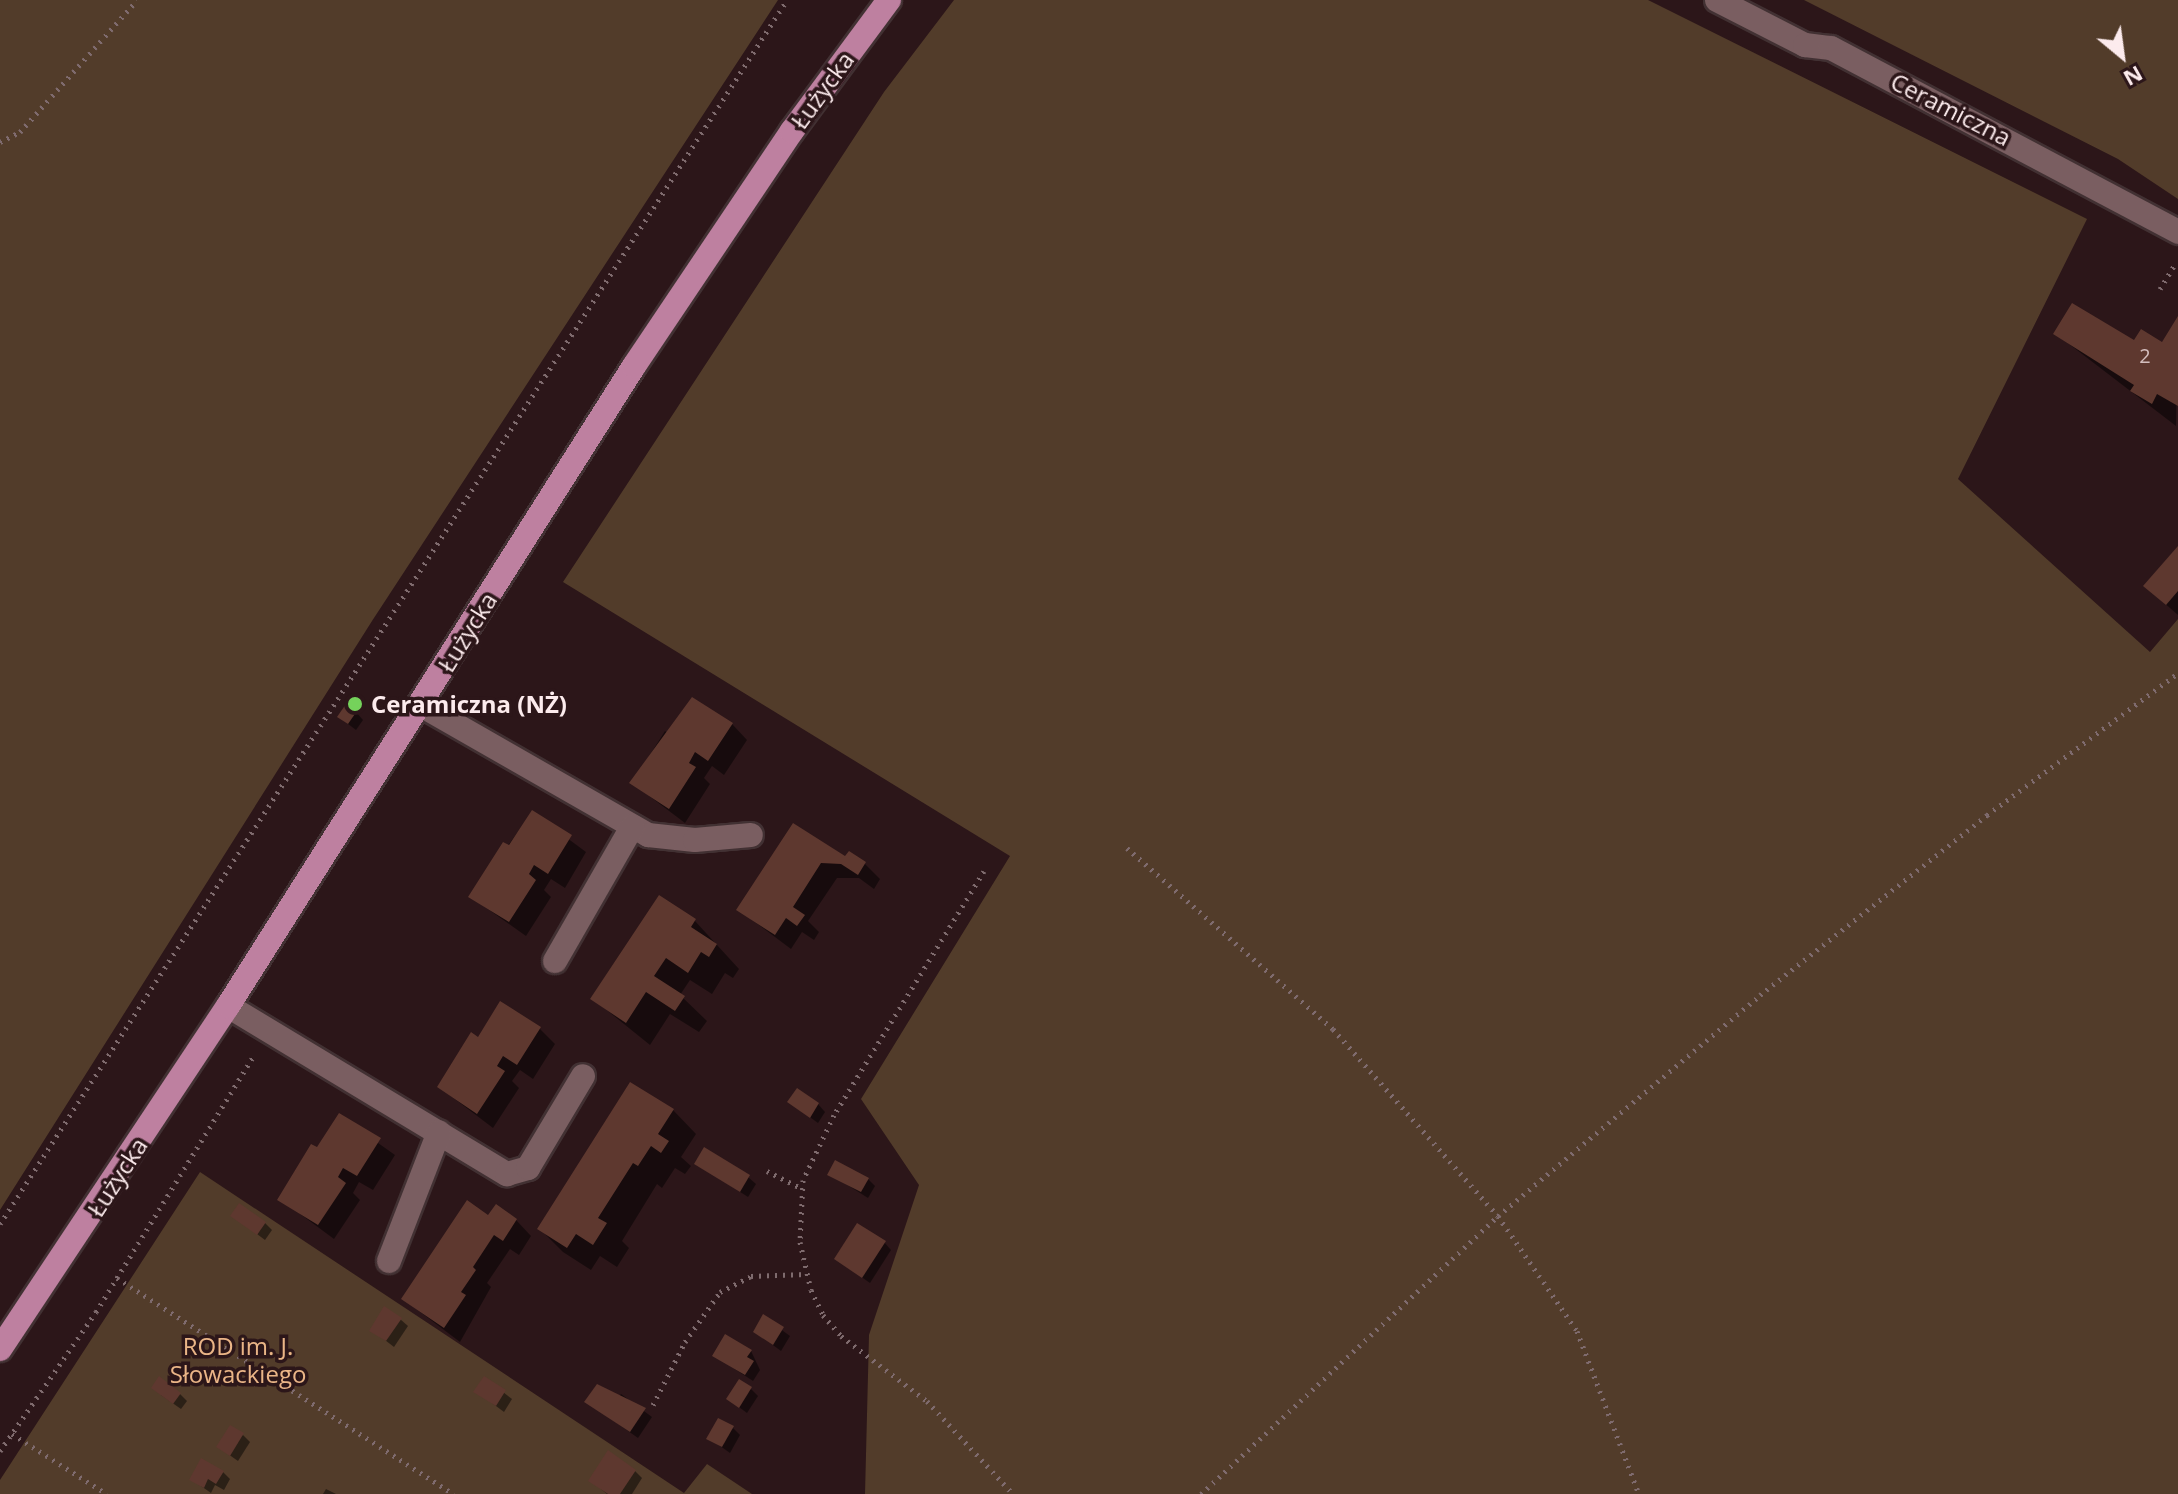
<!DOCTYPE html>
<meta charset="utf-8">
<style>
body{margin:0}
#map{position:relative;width:2178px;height:1494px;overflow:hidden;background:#2c1619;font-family:"Open Sans",sans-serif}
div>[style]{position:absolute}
.green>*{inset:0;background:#523c2a}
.shadow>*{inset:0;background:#0007}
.building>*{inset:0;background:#5e382f}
.path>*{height:5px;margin-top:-2.5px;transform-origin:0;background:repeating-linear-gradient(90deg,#7f6b6e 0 2px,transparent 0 8px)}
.roads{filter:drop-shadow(2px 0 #423133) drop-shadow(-2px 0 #423133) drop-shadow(0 2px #423133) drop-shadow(0 -2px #423133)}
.minor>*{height:24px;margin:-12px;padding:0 12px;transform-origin:12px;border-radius:12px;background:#7a5e61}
.major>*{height:24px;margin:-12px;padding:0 12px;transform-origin:12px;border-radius:12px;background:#be80a0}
.dots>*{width:22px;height:22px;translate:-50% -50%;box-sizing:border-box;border:4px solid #2c1619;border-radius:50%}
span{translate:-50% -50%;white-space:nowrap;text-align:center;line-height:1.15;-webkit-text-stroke:7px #2c1619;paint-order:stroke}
.number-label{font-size:20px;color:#d4bebe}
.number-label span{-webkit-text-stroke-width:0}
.street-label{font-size:24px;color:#fcebed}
.poi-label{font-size:24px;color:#fcebed;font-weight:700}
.left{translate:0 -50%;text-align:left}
.park-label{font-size:24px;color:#eab587}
.north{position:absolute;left:2082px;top:16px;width:80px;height:80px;-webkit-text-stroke:6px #2c1619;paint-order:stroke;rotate:151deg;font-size:22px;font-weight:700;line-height:32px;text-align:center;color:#fcebed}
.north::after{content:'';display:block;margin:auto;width:28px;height:36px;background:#fcebed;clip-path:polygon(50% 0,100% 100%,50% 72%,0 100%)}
</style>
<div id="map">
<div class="green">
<i style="clip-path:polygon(0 0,778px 0,372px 621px,0 1210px)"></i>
<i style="clip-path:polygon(954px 0,1648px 0,2087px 219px,1958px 479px,2150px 652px,2178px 619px,2178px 1494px,865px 1494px,869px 1335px,919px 1185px,861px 1099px,1010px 856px,563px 582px,884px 92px)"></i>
<i style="clip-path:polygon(1804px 0,2178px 0,2178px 199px,2118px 159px)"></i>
<i style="clip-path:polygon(200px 1172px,684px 1493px,707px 1464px,752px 1494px,0 1494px,0 1480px)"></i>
</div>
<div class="shadow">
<i style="clip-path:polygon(2178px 320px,2176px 426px,2056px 334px,2163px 345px)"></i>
<i style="clip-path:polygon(2178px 549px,2178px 615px,2162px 601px)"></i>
<i style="clip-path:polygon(356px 712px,363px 720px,356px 730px,339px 717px)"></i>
<i style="clip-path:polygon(732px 724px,747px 740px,724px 775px,712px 766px,704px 778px,710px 784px,685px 823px,632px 783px,665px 731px,670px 735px)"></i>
<i style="clip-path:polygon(532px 812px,586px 852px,565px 888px,551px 879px,544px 890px,551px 897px,526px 936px,471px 897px)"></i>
<i style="clip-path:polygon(794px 826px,846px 859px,865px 864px,880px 879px,874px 889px,859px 878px,837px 878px,808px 921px,819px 932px,814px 940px,802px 932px,791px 949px,739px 910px)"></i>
<i style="clip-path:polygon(659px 897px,695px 921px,739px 969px,733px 978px,725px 973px,712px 994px,690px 980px,680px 995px,707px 1021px,699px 1032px,670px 1014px,650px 1045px,593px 999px)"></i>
<i style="clip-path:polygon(540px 1029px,555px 1044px,533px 1079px,520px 1070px,512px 1081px,519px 1088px,493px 1128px,439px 1087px,479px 1039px)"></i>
<i style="clip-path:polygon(789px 1102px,818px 1104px,825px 1112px,818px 1123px)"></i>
<i style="clip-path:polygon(673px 1110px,696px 1134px,681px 1157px,691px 1166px,685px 1174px,675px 1168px,662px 1188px,657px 1184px,622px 1241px,629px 1248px,617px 1267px,600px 1256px,591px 1270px,563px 1252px,540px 1229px)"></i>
<i style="clip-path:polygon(340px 1116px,395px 1155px,373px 1190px,359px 1182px,353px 1193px,360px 1200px,334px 1239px,280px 1199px)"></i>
<i style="clip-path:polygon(697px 1164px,748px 1177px,756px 1184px,748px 1197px)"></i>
<i style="clip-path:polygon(830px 1174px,868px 1179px,875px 1186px,868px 1198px)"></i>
<i style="clip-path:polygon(233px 1216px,265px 1223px,272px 1230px,265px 1240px)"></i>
<i style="clip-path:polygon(489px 1218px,516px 1220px,531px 1236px,519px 1255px,510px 1249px,487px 1283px,491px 1287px,460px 1342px,403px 1299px)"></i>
<i style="clip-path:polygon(884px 1242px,891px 1250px,870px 1283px,836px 1259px)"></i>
<i style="clip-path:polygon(764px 1317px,790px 1336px,781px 1351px,755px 1332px)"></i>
<i style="clip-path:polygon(400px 1319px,408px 1326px,394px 1347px,372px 1330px)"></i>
<i style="clip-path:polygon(751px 1351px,760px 1370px,753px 1381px,715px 1356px)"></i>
<i style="clip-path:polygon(485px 1378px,512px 1399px,504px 1412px,476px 1391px)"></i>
<i style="clip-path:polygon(751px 1389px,758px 1396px,747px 1413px,728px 1399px)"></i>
<i style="clip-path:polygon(180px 1394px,187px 1401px,181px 1409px,161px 1395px)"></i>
<i style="clip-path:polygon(621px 1394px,652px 1417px,638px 1438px,587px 1402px,617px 1399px)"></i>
<i style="clip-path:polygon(733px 1428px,740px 1435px,730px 1453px,709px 1438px)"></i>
<i style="clip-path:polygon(243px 1435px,250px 1442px,238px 1461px,218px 1447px)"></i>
<i style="clip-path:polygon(635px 1471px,642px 1478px,632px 1494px,607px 1494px,590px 1480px)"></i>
<i style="clip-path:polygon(223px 1472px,230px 1479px,224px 1490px,215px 1485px,211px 1493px,191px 1479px)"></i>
<i style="clip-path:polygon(326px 1489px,336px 1494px,323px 1494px)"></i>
</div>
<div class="building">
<i style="clip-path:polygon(2072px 303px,2134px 340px,2141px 329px,2162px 342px,2178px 316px,2178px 406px,2157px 394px,2152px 404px,2130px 391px,2134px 385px,2053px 334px)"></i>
<i style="clip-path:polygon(2178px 546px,2178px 591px,2166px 605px,2143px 586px)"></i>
<i style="clip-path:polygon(692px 697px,733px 723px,708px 761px,695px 752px,689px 763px,696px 767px,669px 809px,629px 783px)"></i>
<i style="clip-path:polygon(346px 704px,357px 711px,348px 724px,337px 717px)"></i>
<i style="clip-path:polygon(532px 810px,572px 835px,548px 874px,534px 865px,529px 874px,536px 880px,509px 922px,468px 897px,503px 842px,509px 845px)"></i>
<i style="clip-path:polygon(793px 823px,845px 856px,849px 851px,866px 862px,858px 875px,841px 864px,821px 863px,793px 907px,805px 915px,797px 926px,786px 918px,775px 935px,736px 910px)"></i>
<i style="clip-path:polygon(659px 895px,696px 919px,691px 927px,717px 944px,709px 957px,701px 952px,688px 973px,666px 958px,654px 976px,685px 996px,675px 1011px,646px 992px,626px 1023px,590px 999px)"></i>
<i style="clip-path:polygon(500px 1001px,541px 1027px,517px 1065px,503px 1056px,497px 1066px,505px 1071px,477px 1114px,437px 1087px,471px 1032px,478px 1037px)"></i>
<i style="clip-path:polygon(630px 1082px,674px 1109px,658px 1134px,669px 1141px,661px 1153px,651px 1146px,638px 1166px,633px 1163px,598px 1218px,607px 1223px,593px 1245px,576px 1234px,567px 1248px,537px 1229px)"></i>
<i style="clip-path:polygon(797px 1088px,819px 1103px,810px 1118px,787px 1102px)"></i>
<i style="clip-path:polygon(339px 1113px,381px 1138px,357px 1176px,343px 1168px,338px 1177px,346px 1183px,318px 1225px,277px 1200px,311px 1144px,317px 1147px)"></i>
<i style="clip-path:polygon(704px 1147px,750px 1175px,740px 1192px,694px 1164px)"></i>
<i style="clip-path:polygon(835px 1160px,869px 1178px,861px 1192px,827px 1175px)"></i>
<i style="clip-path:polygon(467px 1200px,488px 1215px,496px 1204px,517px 1219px,503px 1241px,494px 1235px,473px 1267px,476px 1270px,461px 1292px,466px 1295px,444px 1328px,401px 1299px)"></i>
<i style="clip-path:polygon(239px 1203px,266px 1222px,257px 1235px,230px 1216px)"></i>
<i style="clip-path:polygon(857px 1223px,886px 1241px,862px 1278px,834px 1259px)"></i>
<i style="clip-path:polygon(384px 1306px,402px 1318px,386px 1341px,369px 1331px)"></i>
<i style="clip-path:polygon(763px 1314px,784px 1327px,773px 1345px,753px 1332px)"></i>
<i style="clip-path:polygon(725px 1334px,752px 1350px,747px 1357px,754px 1361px,745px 1375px,712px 1356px)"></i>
<i style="clip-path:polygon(159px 1376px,181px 1393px,173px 1404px,151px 1388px)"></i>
<i style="clip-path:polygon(484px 1376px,506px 1390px,496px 1406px,473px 1392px)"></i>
<i style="clip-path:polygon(739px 1379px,752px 1387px,739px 1408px,726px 1399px)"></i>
<i style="clip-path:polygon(597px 1384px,646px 1408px,630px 1432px,584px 1402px)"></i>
<i style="clip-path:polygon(718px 1418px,734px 1426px,722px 1447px,706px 1439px)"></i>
<i style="clip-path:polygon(230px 1425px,244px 1433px,230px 1456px,216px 1447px)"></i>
<i style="clip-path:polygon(608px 1450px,636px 1470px,620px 1494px,608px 1494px,588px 1481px)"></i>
<i style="clip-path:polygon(201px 1458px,224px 1471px,216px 1484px,208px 1479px,204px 1488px,189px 1480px)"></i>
</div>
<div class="path">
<i style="left:0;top:142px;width:22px;rotate:-27deg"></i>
<i style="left:20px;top:132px;width:176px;rotate:-48.4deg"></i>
<i style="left:2160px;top:289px;width:31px;rotate:-59deg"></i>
<i style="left:1127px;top:848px;width:274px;rotate:41.3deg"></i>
<i style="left:1333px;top:1029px;width:249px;rotate:48.6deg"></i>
<i style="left:1498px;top:1216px;width:140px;rotate:55.5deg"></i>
<i style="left:1577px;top:1331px;width:174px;rotate:69.2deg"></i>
<i style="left:984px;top:871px;width:286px;rotate:121.6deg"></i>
<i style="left:834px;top:1115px;width:72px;rotate:115.5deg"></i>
<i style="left:803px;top:1180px;width:62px;rotate:92.8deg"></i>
<i style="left:800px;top:1242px;width:49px;rotate:77.1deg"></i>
<i style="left:811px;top:1290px;width:28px;rotate:64deg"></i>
<i style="left:823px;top:1315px;width:28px;rotate:49deg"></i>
<i style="left:841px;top:1336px;width:108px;rotate:37.1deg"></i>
<i style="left:927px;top:1401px;width:127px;rotate:47.2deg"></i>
<i style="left:767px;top:1171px;width:40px;rotate:26.6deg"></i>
<i style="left:0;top:1224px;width:1455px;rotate:-57.26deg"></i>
<i style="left:117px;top:1278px;width:400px;rotate:32.7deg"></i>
<i style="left:653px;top:1405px;width:71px;rotate:-63.1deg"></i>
<i style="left:685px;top:1342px;width:61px;rotate:-55deg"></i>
<i style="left:720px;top:1292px;width:35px;rotate:-27deg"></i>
<i style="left:751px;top:1276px;width:56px;rotate:-2deg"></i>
<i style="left:12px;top:1434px;width:112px;rotate:32.3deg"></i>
<i style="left:0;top:1451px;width:169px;rotate:-55.4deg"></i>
<i style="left:96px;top:1312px;width:302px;rotate:-58.4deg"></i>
<i style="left:1201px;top:1494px;width:407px;rotate:-43.1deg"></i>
<i style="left:1498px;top:1216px;width:343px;rotate:-40.1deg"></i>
<i style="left:1760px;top:995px;width:290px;rotate:-38.4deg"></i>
<i style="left:1987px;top:815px;width:238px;rotate:-36.6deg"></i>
</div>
<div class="roads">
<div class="minor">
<i style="left:1717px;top:0;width:99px;rotate:27.1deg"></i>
<i style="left:1805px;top:45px;width:26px;rotate:7deg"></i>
<i style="left:1831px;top:48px;width:393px;rotate:27.9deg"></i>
<i style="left:421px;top:705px;width:262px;rotate:29.8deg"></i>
<i style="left:648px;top:835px;width:47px;rotate:6.1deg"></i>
<i style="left:695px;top:840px;width:56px;rotate:-5.1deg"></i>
<i style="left:555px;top:961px;width:155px;rotate:-60.1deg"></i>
<i style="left:228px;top:1006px;width:326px;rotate:31.1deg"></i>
<i style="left:507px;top:1174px;width:22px;rotate:-16deg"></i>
<i style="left:528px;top:1168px;width:107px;rotate:-59.1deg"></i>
<i style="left:389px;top:1261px;width:138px;rotate:-68.8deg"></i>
</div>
<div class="major">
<i style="left:0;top:1349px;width:412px;rotate:-56.4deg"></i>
<i style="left:228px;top:1006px;width:758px;rotate:-57.61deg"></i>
<i style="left:634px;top:366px;width:283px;rotate:-56.1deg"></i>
<i style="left:792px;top:131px;width:163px;rotate:-53.5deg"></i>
</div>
</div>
<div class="dots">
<i style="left:355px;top:704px;background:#75d25b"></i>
</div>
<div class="number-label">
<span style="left:2145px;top:355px">2</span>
</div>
<div class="street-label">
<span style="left:822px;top:90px;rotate:-54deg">Łużycka</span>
<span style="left:1951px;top:109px;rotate:27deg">Ceramiczna</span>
<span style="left:467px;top:632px;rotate:-58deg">Łużycka</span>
<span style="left:117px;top:1177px;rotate:-57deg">Łużycka</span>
</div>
<div class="poi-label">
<span class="left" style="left:371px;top:704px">Ceramiczna (NŻ)</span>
</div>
<div class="park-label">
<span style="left:238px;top:1360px">ROD im. J.<br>Słowackiego</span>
</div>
<div class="north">N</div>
</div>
